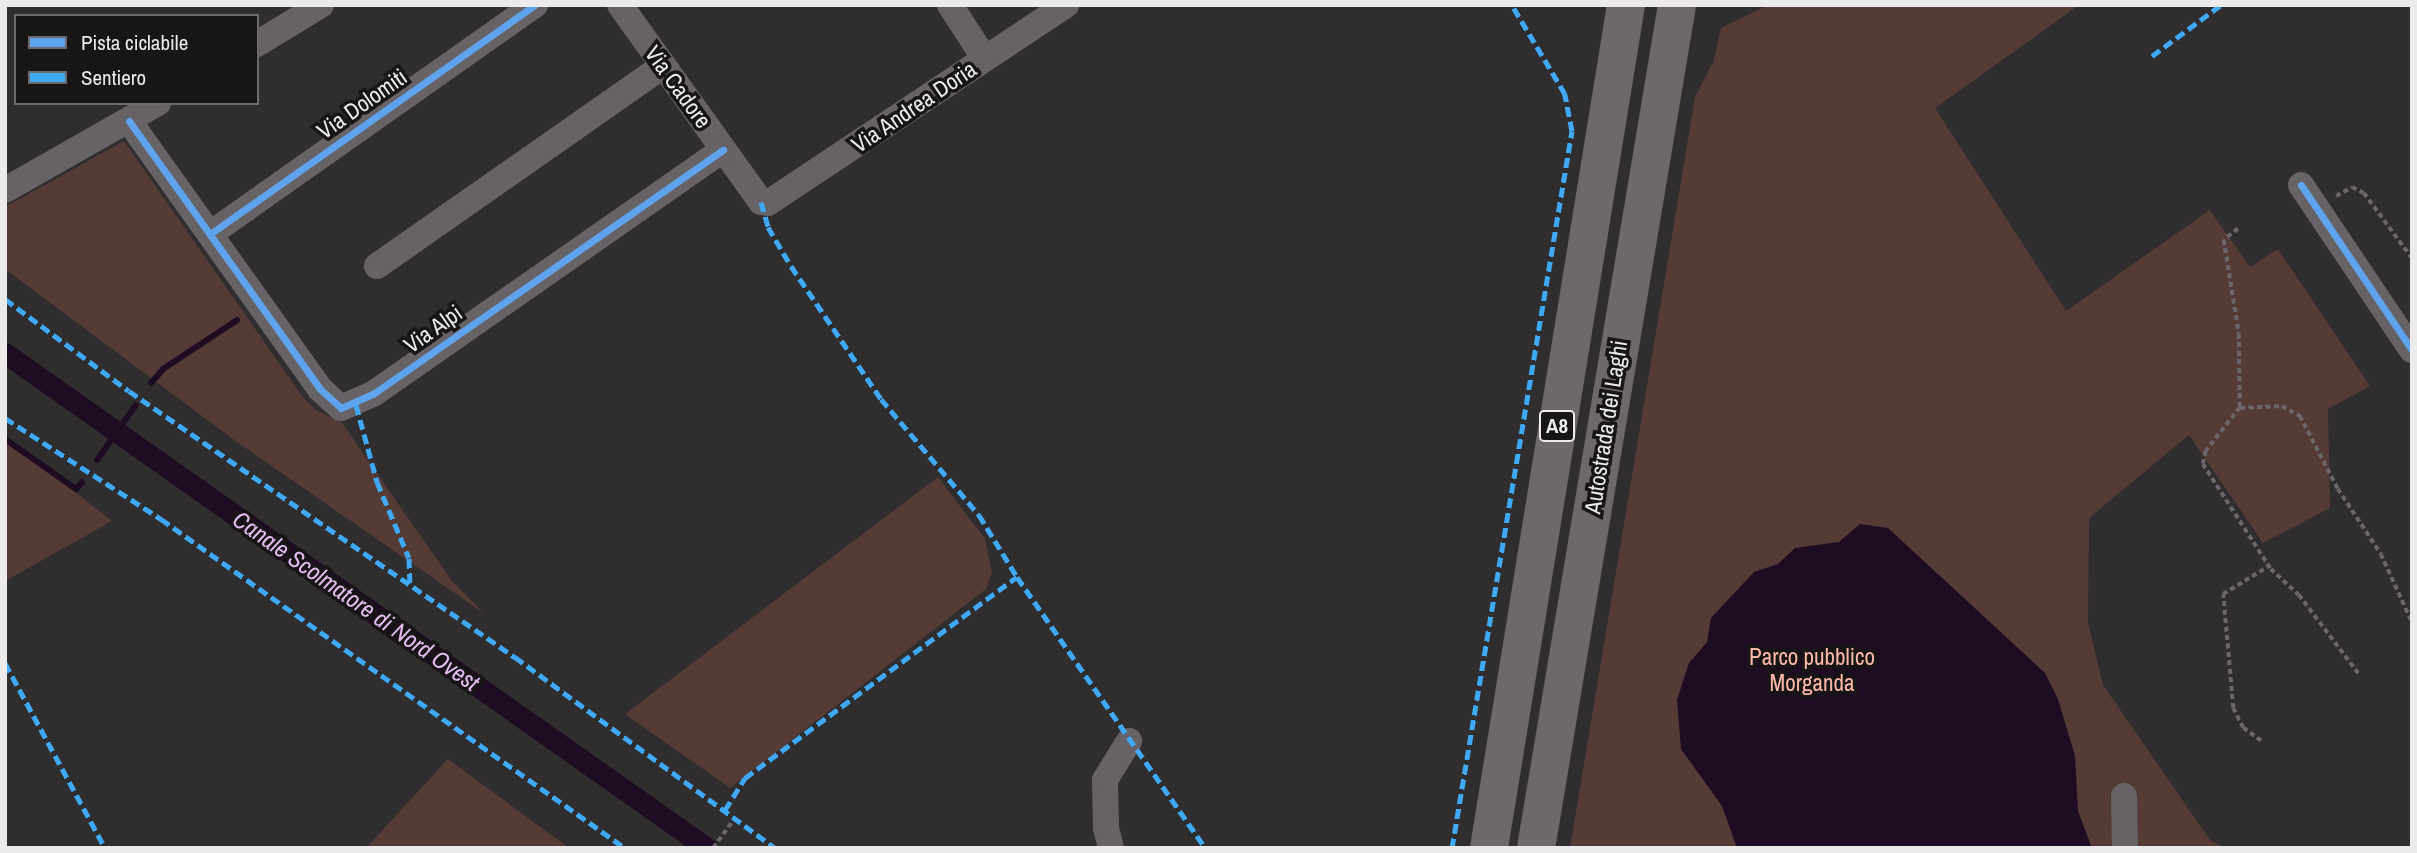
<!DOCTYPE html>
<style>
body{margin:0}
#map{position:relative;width:2417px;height:853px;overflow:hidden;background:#2f2d2e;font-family:"Archivo Narrow",sans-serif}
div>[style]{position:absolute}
.green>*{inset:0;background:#553b36}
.water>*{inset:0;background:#1e0c23}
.stream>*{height:6px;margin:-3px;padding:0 3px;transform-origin:3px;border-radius:3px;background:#1e0c23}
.canal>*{height:21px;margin:-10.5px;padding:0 10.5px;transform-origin:10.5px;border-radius:10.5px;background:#1e0c23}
.path>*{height:3.5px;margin-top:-1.75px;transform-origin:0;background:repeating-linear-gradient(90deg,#6a6669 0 5px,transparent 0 8.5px)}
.minor>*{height:26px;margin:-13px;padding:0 13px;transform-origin:13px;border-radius:13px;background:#666265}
.highway>*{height:38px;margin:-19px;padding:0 19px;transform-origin:19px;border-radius:19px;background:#6e686c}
.quiet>*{height:5px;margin-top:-2.5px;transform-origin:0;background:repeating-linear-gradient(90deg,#3fa9f5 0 10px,transparent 0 15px)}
.cycleway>*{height:7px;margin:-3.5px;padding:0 3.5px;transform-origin:3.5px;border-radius:3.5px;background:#60a3ed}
span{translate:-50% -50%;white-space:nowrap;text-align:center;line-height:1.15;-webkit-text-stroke:7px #171515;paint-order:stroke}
.shield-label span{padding:2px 5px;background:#171515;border:2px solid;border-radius:5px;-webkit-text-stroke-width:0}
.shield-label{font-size:21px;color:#edeaeb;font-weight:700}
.street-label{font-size:23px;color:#edeaeb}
.park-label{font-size:23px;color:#fdb8a8}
.water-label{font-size:24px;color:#e3bbf0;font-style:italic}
.frame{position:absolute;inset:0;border:7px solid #edeaeb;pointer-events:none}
.legend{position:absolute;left:14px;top:14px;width:245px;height:91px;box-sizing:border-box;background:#171515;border:2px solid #6d6a6b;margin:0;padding:9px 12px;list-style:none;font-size:21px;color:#edeaeb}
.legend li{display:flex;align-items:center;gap:14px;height:35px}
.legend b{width:35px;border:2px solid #6d6a6b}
</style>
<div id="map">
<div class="green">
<i style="clip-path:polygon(1768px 5px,2079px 5px,1935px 108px,2066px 311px,2210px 210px,2250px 267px,2278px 249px,2370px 386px,2328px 409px,2330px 508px,2263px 543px,2189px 435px,2089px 518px,2088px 623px,2103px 685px,2210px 840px,2226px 848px,1570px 848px,1695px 97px,1714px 60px,1721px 28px)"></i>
<i style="clip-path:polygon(124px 141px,302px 396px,316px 410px,342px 423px,452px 581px,485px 614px,237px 442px,5px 269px,5px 207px)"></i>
<i style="clip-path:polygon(5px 437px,112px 521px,5px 581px)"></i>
<i style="clip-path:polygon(938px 477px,985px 539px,992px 572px,986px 589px,730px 788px,625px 714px)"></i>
<i style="clip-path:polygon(448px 759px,569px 848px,366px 848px)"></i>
</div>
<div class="water">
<i style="clip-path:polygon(1860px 524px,1888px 528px,2045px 673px,2058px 699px,2075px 756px,2078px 811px,2092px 848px,1737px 848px,1722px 806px,1681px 749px,1677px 700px,1689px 663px,1707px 642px,1711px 618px,1754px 572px,1778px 564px,1795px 548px,1839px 542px)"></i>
</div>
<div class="stream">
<i style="left:151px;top:383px;width:18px;rotate:-49deg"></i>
<i style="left:163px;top:369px;width:89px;rotate:-33.5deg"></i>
<i style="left:5px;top:439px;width:87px;rotate:35.2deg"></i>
<i style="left:76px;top:489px;width:9px;rotate:-49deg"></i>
<i style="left:97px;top:460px;width:67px;rotate:-54.7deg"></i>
</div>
<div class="canal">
<i style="left:5px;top:353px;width:859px;rotate:35.19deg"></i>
</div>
<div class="path">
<i style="left:2336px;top:196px;width:18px;rotate:-29deg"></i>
<i style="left:2352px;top:187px;width:13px;rotate:27deg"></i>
<i style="left:2364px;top:193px;width:81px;rotate:53.6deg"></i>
<i style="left:2238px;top:229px;width:18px;rotate:142deg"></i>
<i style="left:2224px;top:240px;width:95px;rotate:80.9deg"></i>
<i style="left:2239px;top:334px;width:74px;rotate:89.2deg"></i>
<i style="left:2240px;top:408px;width:55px;rotate:128.3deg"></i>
<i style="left:2206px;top:451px;width:13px;rotate:103deg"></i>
<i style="left:2203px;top:464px;width:125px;rotate:57.1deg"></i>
<i style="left:2271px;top:569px;width:38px;rotate:43deg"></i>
<i style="left:2299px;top:595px;width:99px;rotate:52.8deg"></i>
<i style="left:2240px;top:408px;width:42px;rotate:-2.7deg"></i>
<i style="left:2282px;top:406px;width:21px;rotate:29deg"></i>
<i style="left:2300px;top:416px;width:82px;rotate:62.5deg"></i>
<i style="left:2338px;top:489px;width:78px;rotate:56.5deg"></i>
<i style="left:2381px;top:554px;width:75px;rotate:65.5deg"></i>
<i style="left:2261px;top:741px;width:22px;rotate:-144deg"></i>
<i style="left:2243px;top:728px;width:22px;rotate:-117deg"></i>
<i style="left:2233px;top:708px;width:114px;rotate:-95deg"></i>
<i style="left:2223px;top:594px;width:54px;rotate:-31.3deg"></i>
<i style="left:713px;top:848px;width:37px;rotate:-54deg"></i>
</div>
<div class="minor">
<i style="left:620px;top:5px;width:242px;rotate:54.4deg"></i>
<i style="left:761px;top:202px;width:7px;rotate:8deg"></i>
<i style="left:768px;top:203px;width:358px;rotate:-33.6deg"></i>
<i style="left:950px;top:5px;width:64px;rotate:57.1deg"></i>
<i style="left:257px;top:44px;width:75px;rotate:-31.4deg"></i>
<i style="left:129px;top:121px;width:329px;rotate:54.5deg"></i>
<i style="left:320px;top:389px;width:28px;rotate:42deg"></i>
<i style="left:341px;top:408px;width:35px;rotate:-24deg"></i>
<i style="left:373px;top:394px;width:427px;rotate:-34.9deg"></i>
<i style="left:2301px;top:185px;width:199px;rotate:56.1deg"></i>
<i style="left:5px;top:190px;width:176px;rotate:-29.6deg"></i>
<i style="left:210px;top:234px;width:398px;rotate:-35.2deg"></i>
<i style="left:377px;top:266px;width:349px;rotate:-35deg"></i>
<i style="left:2124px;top:796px;width:52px;rotate:88.9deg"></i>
<i style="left:1111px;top:848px;width:21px;rotate:-104deg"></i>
<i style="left:1106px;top:828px;width:48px;rotate:-91.2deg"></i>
<i style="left:1105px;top:780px;width:46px;rotate:-58.4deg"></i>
</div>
<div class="highway">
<i style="left:1489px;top:848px;width:854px;rotate:-80.77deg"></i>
<i style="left:1536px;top:848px;width:855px;rotate:-80.5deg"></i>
</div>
<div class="quiet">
<i style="left:2152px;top:56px;width:86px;rotate:-36.5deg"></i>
<i style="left:761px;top:202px;width:26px;rotate:74deg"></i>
<i style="left:768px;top:227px;width:45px;rotate:59.5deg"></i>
<i style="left:791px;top:266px;width:161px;rotate:55.9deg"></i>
<i style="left:881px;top:399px;width:152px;rotate:49.8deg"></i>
<i style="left:979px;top:515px;width:73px;rotate:58.5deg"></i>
<i style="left:1017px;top:577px;width:330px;rotate:55.2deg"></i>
<i style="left:5px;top:299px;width:154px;rotate:36.6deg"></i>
<i style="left:129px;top:391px;width:469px;rotate:34.6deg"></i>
<i style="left:515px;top:657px;width:323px;rotate:36.3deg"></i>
<i style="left:356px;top:405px;width:80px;rotate:74.7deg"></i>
<i style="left:377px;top:482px;width:82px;rotate:67.2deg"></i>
<i style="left:409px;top:558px;width:27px;rotate:88deg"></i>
<i style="left:5px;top:418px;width:186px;rotate:32.9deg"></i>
<i style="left:161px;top:519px;width:569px;rotate:35.34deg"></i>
<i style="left:5px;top:663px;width:210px;rotate:61.6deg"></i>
<i style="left:725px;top:810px;width:38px;rotate:-58deg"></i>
<i style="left:745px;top:778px;width:338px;rotate:-36.5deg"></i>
<i style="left:1452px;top:848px;width:727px;rotate:-80.5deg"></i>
<i style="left:1572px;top:131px;width:38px;rotate:-101deg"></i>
<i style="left:1565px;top:94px;width:104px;rotate:-120.8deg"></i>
</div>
<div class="cycleway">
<i style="left:129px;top:121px;width:329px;rotate:54.5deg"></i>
<i style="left:320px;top:389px;width:28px;rotate:42deg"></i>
<i style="left:341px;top:408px;width:35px;rotate:-24deg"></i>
<i style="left:373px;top:394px;width:427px;rotate:-34.9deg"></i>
<i style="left:2301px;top:185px;width:199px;rotate:56.1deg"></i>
<i style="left:210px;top:234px;width:398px;rotate:-35.2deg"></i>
</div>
<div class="shield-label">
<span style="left:1557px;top:426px">A8</span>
</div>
<div class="street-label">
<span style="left:678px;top:87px;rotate:54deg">Via Cadore</span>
<span style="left:362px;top:104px;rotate:-35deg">Via Dolomiti</span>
<span style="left:914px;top:107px;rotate:-34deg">Via Andrea Doria</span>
<span style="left:433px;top:329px;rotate:-35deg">Via Alpi</span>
<span style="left:1606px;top:427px;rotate:-81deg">Autostrada dei Laghi</span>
</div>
<div class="park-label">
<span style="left:1812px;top:670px">Parco pubblico<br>Morganda</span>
</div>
<div class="water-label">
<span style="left:356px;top:601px;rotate:35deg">Canale Scolmatore di Nord Ovest</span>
</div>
<div class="frame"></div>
<ul class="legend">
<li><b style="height:9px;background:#60a3ed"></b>Pista ciclabile</li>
<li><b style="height:9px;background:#3fa9f5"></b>Sentiero</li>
</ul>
</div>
